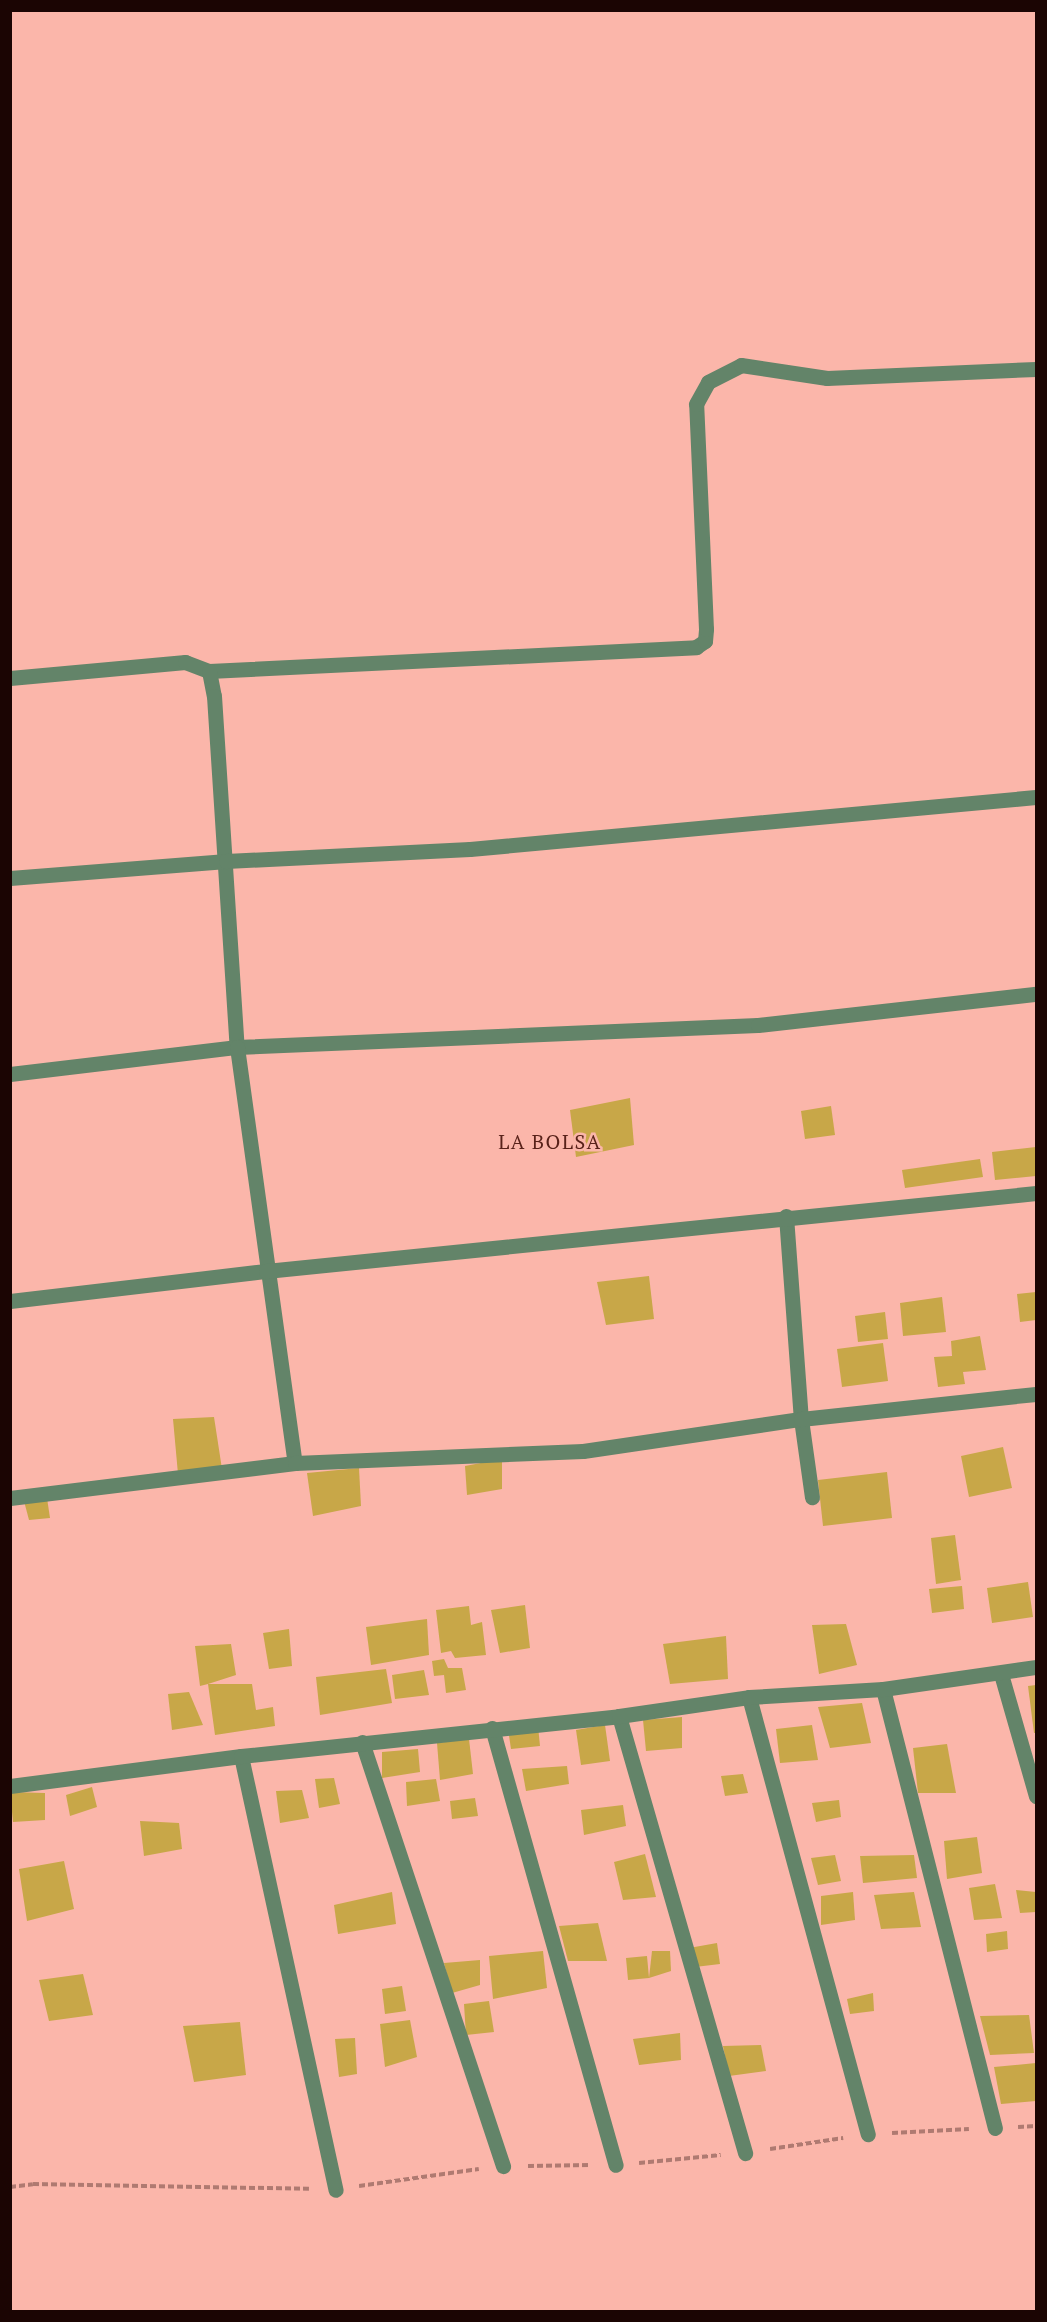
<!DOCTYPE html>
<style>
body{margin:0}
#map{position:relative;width:1047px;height:2322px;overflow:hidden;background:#fbb6aa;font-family:"PT Serif",serif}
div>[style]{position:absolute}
.building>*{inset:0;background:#c8a748}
.path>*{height:4px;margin-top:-2px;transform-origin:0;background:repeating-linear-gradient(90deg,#af7a71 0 6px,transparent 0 9px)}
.minor>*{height:15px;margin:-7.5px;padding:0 7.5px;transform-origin:7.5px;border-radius:7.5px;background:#638469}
span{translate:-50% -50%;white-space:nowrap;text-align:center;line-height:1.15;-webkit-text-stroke:5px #fbb6aa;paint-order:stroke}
.neighbourhood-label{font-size:20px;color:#59221a;letter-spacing:1.5px}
.frame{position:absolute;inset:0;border:12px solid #1b0503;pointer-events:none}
</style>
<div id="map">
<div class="building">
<i style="clip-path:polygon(630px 1098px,634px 1145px,576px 1157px,570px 1110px)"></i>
<i style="clip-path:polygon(831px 1106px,835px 1135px,805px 1139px,801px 1111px)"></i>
<i style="clip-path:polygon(1036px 1147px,1036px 1176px,995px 1180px,992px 1152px)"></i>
<i style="clip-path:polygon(980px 1159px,983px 1177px,905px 1188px,902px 1170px)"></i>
<i style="clip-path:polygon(649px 1276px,654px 1319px,606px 1325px,597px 1282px)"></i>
<i style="clip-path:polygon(1036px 1292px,1036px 1320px,1020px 1322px,1017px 1294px)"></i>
<i style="clip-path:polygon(942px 1297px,946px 1332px,903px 1336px,900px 1303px)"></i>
<i style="clip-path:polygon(885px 1312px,888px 1339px,858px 1342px,855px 1316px)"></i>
<i style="clip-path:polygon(980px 1336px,986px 1370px,963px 1372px,965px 1384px,938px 1387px,934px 1357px,952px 1356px,951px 1341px)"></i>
<i style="clip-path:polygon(883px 1343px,888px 1381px,842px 1387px,837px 1349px)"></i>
<i style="clip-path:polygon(214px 1417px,222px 1469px,178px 1474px,173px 1419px)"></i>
<i style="clip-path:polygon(1003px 1447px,1012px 1488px,969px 1497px,961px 1456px)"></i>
<i style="clip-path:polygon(502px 1459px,502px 1489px,467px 1495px,465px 1466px)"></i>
<i style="clip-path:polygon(359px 1468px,361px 1506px,313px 1516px,307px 1473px)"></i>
<i style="clip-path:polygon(887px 1472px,892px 1518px,823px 1526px,818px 1480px)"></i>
<i style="clip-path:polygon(47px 1498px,50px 1518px,29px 1520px,24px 1501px)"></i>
<i style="clip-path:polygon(955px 1535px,961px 1580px,936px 1584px,931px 1538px)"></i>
<i style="clip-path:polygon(1028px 1582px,1033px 1617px,992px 1623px,987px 1588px)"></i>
<i style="clip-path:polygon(962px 1586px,964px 1609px,932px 1613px,929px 1589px)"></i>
<i style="clip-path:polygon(525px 1605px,530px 1648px,500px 1653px,491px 1610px)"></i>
<i style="clip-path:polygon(469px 1606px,471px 1625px,482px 1622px,486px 1655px,455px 1658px,451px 1651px,441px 1653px,436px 1610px)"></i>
<i style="clip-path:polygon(427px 1619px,429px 1655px,371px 1665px,366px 1627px)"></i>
<i style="clip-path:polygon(846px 1624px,857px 1665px,819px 1674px,812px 1625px)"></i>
<i style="clip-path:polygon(289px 1629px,292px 1666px,269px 1669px,263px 1633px)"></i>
<i style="clip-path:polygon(726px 1636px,728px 1679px,670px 1684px,663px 1644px)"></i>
<i style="clip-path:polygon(231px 1644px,236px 1675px,208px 1684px,252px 1684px,256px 1710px,273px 1707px,275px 1726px,215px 1735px,208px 1684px,200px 1686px,195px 1646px)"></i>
<i style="clip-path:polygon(444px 1659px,448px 1668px,462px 1668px,466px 1690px,446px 1693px,444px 1675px,434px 1676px,432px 1661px)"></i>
<i style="clip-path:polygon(386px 1669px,392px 1703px,320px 1715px,316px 1677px)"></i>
<i style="clip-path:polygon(424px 1670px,429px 1695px,395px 1699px,392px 1675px)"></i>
<i style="clip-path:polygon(1036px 1685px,1036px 1733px,1034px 1733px,1028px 1686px)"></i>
<i style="clip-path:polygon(189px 1692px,203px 1725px,172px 1730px,168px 1694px)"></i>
<i style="clip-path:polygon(862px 1703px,871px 1743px,830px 1748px,818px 1707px)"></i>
<i style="clip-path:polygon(682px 1717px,682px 1748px,646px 1751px,643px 1720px)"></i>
<i style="clip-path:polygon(605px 1725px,610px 1761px,581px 1765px,576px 1730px)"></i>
<i style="clip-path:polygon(812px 1725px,818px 1760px,780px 1763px,776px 1729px)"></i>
<i style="clip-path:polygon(538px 1726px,540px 1746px,511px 1749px,508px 1729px)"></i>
<i style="clip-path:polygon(469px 1739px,473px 1774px,440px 1780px,437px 1743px)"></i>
<i style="clip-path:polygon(947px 1744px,956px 1793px,918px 1793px,913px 1748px)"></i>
<i style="clip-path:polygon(418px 1749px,420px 1772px,382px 1778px,382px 1752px)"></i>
<i style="clip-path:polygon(567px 1766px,569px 1784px,526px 1791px,522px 1769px)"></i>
<i style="clip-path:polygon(743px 1774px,748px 1793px,725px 1796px,721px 1776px)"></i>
<i style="clip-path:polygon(334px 1778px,340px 1804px,319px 1808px,315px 1779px)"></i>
<i style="clip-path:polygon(436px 1779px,440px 1801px,407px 1806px,406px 1782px)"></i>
<i style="clip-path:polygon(92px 1787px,97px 1807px,70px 1816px,66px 1795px)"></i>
<i style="clip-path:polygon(302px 1790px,309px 1818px,280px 1823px,276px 1791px)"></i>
<i style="clip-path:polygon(10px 1792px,45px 1793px,45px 1820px,13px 1822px)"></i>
<i style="clip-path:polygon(475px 1798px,478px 1816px,452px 1819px,450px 1801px)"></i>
<i style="clip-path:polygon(839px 1800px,841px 1817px,816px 1822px,812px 1803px)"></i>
<i style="clip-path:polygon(623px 1805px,626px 1826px,584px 1835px,581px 1810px)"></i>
<i style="clip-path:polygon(140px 1821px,179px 1823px,182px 1849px,144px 1856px)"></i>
<i style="clip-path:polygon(977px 1837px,982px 1873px,947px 1879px,944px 1841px)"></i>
<i style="clip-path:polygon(645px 1854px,656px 1897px,623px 1900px,614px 1862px)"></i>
<i style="clip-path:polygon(835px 1855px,841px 1881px,818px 1885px,811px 1858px)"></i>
<i style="clip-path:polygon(914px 1855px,917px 1878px,863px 1883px,860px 1856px)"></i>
<i style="clip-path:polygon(64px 1861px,74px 1909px,27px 1921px,19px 1869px)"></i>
<i style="clip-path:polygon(995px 1884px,1002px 1918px,974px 1920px,969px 1888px)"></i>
<i style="clip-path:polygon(1016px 1890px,1036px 1892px,1036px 1912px,1020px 1913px)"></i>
<i style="clip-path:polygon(392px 1892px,396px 1924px,338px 1934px,334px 1905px)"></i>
<i style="clip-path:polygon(853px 1892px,855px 1920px,821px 1925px,821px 1896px)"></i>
<i style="clip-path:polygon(914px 1892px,921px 1927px,881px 1929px,874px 1895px)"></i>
<i style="clip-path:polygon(598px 1923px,607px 1961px,568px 1961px,559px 1926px)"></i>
<i style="clip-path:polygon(1007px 1931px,1008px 1949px,987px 1952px,986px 1934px)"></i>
<i style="clip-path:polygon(717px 1943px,720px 1964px,695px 1967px,689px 1948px)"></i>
<i style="clip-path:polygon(543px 1951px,547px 1988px,493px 1999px,489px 1956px)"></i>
<i style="clip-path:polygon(652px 1951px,670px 1951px,671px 1971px,649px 1978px)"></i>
<i style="clip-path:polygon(647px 1956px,649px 1978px,628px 1980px,626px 1958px)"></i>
<i style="clip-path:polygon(480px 1960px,480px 1985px,452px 1993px,444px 1963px)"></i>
<i style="clip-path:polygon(83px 1974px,93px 2015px,49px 2021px,39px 1980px)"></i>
<i style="clip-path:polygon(402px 1986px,406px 2011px,385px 2014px,382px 1989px)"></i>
<i style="clip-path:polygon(873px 1993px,874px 2011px,850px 2014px,847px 1999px)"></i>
<i style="clip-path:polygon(489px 2001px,494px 2032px,466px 2035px,464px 2004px)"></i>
<i style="clip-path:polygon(1029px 2015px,1034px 2053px,990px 2055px,980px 2016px)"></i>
<i style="clip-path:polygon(410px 2020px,417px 2057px,385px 2067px,380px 2024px)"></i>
<i style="clip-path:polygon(240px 2022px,246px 2075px,194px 2082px,183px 2026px)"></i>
<i style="clip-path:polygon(680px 2033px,681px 2060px,639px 2065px,633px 2039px)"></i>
<i style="clip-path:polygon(355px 2038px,357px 2074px,339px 2077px,335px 2039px)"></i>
<i style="clip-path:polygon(761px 2045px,766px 2071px,729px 2076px,723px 2046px)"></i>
<i style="clip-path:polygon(1036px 2063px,1036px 2101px,1001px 2104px,994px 2067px)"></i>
</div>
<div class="path">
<i style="left:1018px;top:2127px;width:18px;rotate:-3deg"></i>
<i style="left:892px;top:2133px;width:77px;rotate:-3deg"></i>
<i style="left:770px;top:2149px;width:74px;rotate:-8.6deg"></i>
<i style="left:639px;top:2163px;width:82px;rotate:-5.6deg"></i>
<i style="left:528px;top:2166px;width:62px;rotate:-0.9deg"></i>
<i style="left:359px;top:2186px;width:121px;rotate:-8.1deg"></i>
<i style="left:10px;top:2187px;width:23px;rotate:-7deg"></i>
<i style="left:33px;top:2184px;width:276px;rotate:1deg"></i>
</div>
<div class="minor">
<i style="left:209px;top:671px;width:488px;rotate:-2.8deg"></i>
<i style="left:696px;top:647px;width:11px;rotate:-34deg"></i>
<i style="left:705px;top:641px;width:12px;rotate:-85deg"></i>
<i style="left:706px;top:629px;width:225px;rotate:-92.5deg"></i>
<i style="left:696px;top:404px;width:25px;rotate:-61deg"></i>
<i style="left:708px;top:382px;width:37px;rotate:-27deg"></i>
<i style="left:741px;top:365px;width:87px;rotate:8.6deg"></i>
<i style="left:827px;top:378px;width:209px;rotate:-2.5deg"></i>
<i style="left:10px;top:678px;width:176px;rotate:-5.2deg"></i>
<i style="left:185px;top:662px;width:26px;rotate:21deg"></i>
<i style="left:209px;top:671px;width:25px;rotate:79deg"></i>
<i style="left:214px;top:696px;width:352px;rotate:86.3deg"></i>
<i style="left:237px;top:1047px;width:521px;rotate:-2.42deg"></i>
<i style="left:758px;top:1025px;width:280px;rotate:-6.4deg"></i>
<i style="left:10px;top:878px;width:217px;rotate:-4.5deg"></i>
<i style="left:226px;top:861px;width:244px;rotate:-2.8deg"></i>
<i style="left:470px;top:849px;width:568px;rotate:-5.25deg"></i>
<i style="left:10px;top:1074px;width:229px;rotate:-6.8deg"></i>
<i style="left:237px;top:1047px;width:420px;rotate:82.1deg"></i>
<i style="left:786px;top:1216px;width:204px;rotate:85.8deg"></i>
<i style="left:801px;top:1419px;width:79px;rotate:82deg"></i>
<i style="left:10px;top:1301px;width:258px;rotate:-6.7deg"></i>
<i style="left:266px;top:1271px;width:774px;rotate:-5.78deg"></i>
<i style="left:10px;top:1498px;width:287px;rotate:-7deg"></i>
<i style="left:295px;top:1463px;width:288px;rotate:-2.4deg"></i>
<i style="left:583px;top:1451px;width:220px;rotate:-8.4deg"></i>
<i style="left:801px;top:1419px;width:236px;rotate:-6.1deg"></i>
<i style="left:1001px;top:1674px;width:127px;rotate:74deg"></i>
<i style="left:883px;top:1689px;width:453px;rotate:75.7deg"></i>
<i style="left:749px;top:1697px;width:453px;rotate:74.8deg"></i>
<i style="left:619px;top:1716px;width:455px;rotate:73.9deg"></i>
<i style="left:492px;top:1728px;width:454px;rotate:74.2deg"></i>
<i style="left:362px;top:1742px;width:447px;rotate:71.6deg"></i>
<i style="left:241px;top:1756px;width:444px;rotate:77.7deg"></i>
<i style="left:10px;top:1786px;width:233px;rotate:-7.4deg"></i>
<i style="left:241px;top:1756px;width:380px;rotate:-6deg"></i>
<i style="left:619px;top:1716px;width:131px;rotate:-8.3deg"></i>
<i style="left:749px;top:1697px;width:134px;rotate:-3.4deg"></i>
<i style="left:883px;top:1689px;width:155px;rotate:-8.2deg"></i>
</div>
<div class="neighbourhood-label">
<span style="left:550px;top:1141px">LA BOLSA</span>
</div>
<div class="frame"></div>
</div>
